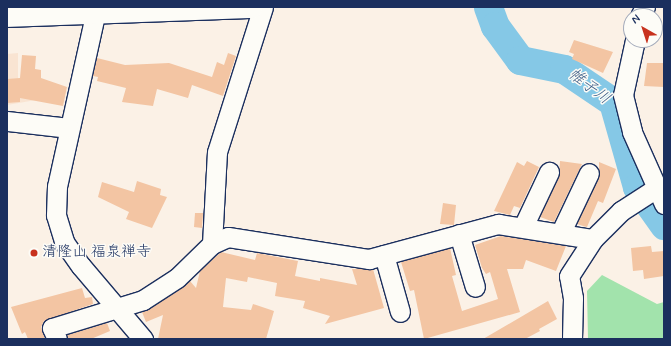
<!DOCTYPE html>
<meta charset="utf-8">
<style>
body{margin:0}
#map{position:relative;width:671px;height:346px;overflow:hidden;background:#fbf1e6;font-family:Mynerve,"Klee One",sans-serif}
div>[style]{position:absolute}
.built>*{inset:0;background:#f9e4d2}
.green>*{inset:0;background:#a2e3ac}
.river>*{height:29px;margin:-14.5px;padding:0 14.5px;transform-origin:14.5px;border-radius:14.5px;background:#85c8e6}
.building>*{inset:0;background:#f3c5a3}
.roads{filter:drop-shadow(1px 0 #1b2f5e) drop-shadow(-1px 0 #1b2f5e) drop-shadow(0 1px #1b2f5e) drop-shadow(0 -1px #1b2f5e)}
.minor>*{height:19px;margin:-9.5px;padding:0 9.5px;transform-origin:9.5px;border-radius:9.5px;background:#fdfcf7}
.highway>*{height:22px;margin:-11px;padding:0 11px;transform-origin:11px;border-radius:11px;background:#fdfcf7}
.dots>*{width:11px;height:11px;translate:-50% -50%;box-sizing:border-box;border:2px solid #fdfcf7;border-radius:50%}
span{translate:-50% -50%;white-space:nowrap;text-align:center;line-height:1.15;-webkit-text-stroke:3px #fdfcf7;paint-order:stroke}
.poi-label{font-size:15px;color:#1b2f5e}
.left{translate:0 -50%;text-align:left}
.water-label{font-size:16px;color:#3b5d87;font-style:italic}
.frame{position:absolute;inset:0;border:8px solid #1b2f5e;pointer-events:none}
.north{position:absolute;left:623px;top:8px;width:40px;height:40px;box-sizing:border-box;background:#fdfcf7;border:1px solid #a3aaba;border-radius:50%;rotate:321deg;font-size:11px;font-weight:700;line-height:16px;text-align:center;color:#1b2f5e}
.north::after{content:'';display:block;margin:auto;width:14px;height:18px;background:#c8321e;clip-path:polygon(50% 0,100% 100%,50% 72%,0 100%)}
</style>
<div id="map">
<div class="built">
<i style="clip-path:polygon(18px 53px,18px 87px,36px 100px,7px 105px,7px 54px)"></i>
</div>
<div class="green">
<i style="clip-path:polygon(602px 275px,657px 304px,664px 302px,664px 339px,588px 339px,587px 291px)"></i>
</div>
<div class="river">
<i style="left:488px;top:7px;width:20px;rotate:70deg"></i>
<i style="left:495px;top:26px;width:42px;rotate:53.7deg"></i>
<i style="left:520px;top:60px;width:45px;rotate:11.6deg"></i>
<i style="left:564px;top:69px;width:59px;rotate:34deg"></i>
<i style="left:613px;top:102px;width:88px;rotate:74.2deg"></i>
<i style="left:637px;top:187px;width:47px;rotate:54.6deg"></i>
</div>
<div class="building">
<i style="clip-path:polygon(574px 40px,613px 52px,603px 73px,572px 59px,574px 54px,569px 52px)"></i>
<i style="clip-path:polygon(228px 53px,236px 56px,223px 96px,192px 85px,188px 98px,157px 89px,153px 106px,122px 102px,126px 88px,97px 81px,98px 77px,93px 76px,97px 58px,125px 65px,169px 63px,212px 77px,217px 62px,224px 65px)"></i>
<i style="clip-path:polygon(22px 55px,36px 56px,35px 69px,41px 70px,41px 78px,67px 87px,63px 106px,20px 98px,20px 102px,7px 103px,7px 79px,20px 78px)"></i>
<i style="clip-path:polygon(647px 63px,664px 63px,664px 87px,644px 86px)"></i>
<i style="clip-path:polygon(527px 161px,539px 167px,520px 208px,514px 206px,510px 215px,494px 211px,517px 162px,524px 166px)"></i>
<i style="clip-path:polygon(560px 161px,582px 164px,554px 222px,540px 217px,559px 177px)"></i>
<i style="clip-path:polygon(599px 162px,616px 169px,603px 203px,598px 201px,587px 227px,583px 226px,577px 224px,599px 178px)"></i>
<i style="clip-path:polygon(137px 181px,161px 189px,160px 195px,167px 197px,152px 228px,126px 219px,129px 212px,98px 197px,102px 182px,134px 192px)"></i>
<i style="clip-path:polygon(443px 203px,456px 205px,454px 225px,440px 224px)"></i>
<i style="clip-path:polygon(195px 213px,203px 213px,202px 228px,194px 227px)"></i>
<i style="clip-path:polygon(501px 236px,566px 246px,556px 271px,526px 260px,523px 269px,507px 269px,520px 312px,424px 339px,414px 290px,410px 291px,401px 262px,450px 248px,456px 275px,452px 276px,462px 311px,498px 299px,490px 272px,486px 274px,482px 268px,475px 245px)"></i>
<i style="clip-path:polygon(651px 246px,652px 252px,664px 251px,664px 276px,644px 279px,643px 270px,633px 271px,631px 248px)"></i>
<i style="clip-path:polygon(221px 252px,255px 260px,257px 253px,298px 261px,295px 276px,320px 281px,320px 278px,357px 285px,352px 269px,373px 269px,384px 308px,325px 324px,330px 316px,303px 308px,305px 301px,275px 296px,277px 283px,248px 277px,247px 282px,226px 278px,223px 307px,251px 310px,253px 304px,274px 311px,266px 339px,158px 339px,163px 315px,146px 322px,142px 312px,190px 281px,196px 288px,200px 271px)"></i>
<i style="clip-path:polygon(82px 288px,85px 298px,92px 297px,93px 304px,44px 321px,41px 327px,45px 339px,28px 339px,25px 332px,22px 334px,11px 307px)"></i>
<i style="clip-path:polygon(548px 301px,557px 319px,539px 329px,540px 331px,525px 339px,483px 339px)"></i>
<i style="clip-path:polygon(107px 323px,110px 331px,91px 339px,68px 339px,67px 335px)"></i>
</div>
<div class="roads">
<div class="minor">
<i style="left:95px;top:15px;width:175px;rotate:102.5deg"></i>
<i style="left:57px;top:186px;width:29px;rotate:92deg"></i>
<i style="left:56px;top:215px;width:28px;rotate:73deg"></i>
<i style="left:64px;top:242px;width:29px;rotate:55deg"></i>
<i style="left:81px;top:266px;width:96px;rotate:49.7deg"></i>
<i style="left:640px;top:16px;width:10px;rotate:-61deg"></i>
<i style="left:635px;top:40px;width:56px;rotate:102.3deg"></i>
<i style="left:623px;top:95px;width:38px;rotate:76deg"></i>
<i style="left:632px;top:132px;width:79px;rotate:66deg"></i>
<i style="left:7px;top:121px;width:62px;rotate:6.4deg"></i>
<i style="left:523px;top:227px;width:61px;rotate:-64.7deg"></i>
<i style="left:561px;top:232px;width:65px;rotate:-64.6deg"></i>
<i style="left:459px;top:234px;width:55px;rotate:73.2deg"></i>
<i style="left:212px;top:244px;width:92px;rotate:-86.9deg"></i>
<i style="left:217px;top:152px;width:152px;rotate:-72.4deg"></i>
<i style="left:384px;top:255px;width:59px;rotate:74.3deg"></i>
<i style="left:57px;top:339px;width:12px;rotate:-114deg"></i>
<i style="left:52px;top:328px;width:95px;rotate:-17.1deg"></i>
<i style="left:143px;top:300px;width:40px;rotate:-32.9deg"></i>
<i style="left:177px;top:278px;width:49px;rotate:-44.2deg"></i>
<i style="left:212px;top:244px;width:17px;rotate:-24deg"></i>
<i style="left:228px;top:237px;width:143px;rotate:8.9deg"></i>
<i style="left:369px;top:259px;width:134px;rotate:-15.2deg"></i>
<i style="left:498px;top:224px;width:96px;rotate:9deg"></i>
<i style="left:572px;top:339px;width:41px;rotate:-88.6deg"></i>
<i style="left:573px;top:298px;width:22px;rotate:-100deg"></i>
<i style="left:569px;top:276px;width:44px;rotate:-57deg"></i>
<i style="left:593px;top:239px;width:40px;rotate:-45deg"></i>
<i style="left:621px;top:211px;width:40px;rotate:-32.9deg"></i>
</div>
<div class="highway">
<i style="left:7px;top:16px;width:245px;rotate:-2.1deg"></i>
</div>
</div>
<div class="dots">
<i style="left:34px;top:253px;background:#c8321e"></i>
</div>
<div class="poi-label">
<span class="left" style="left:42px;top:253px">清隆山 福泉禅寺</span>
</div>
<div class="water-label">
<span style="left:589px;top:87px;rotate:37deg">帷子川</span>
</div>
<div class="frame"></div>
<div class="north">N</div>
</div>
